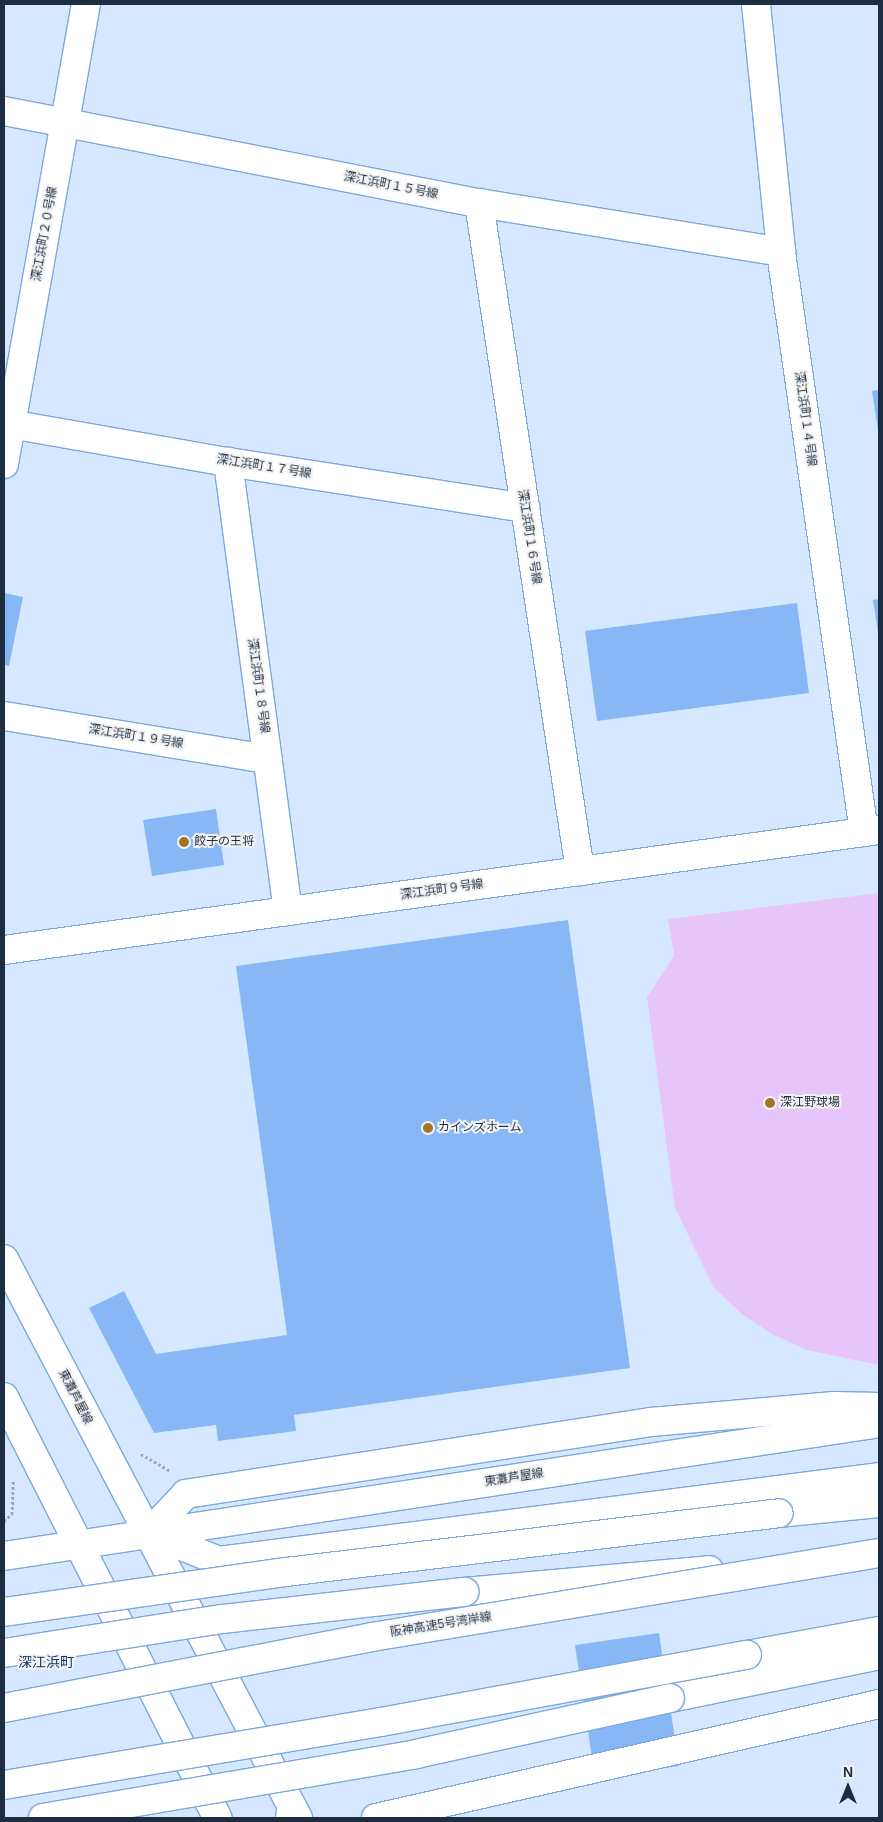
<!DOCTYPE html>
<meta charset="utf-8">
<style>
body{margin:0}
#map{position:relative;width:883px;height:1822px;overflow:hidden;background:#d6e8ff;font-family:Arial,"Noto Sans JP",sans-serif}
div>[style]{position:absolute}
.green>*{inset:0;background:#e7c5f9}
.building>*{inset:0;background:#87b8f5}
.path>*{height:3px;margin-top:-1.5px;transform-origin:0;background:repeating-linear-gradient(90deg,#95a6bd 0 2.5px,transparent 0 5px)}
.roads{filter:drop-shadow(1px 0 #7da8dc) drop-shadow(-1px 0 #7da8dc) drop-shadow(0 1px #7da8dc) drop-shadow(0 -1px #7da8dc)}
.street>*{height:28px;margin:-14px;padding:0 14px;transform-origin:14px;border-radius:14px;background:#fff}
.secondary>*{height:28px;margin:-14px;padding:0 14px;transform-origin:14px;border-radius:14px;background:#fff}
.highway>*{height:28px;margin:-14px;padding:0 14px;transform-origin:14px;border-radius:14px;background:#fff}
.bridges{filter:drop-shadow(1px 0 #7da8dc) drop-shadow(-1px 0 #7da8dc) drop-shadow(0 1px #7da8dc) drop-shadow(0 -1px #7da8dc)}
.highway-bridge>*{height:28px;margin:-14px;padding:0 14px;transform-origin:14px;border-radius:14px;background:#fff}
.dots>*{width:14px;height:14px;translate:-50% -50%;box-sizing:border-box;border:2px solid #f3f3f3;border-radius:50%}
span{translate:-50% -50%;white-space:nowrap;text-align:center;line-height:1.15;-webkit-text-stroke:4px #f3f3f3;paint-order:stroke}
.street-label{font-size:12px;color:#1c2d42}
.poi-label{font-size:12px;color:#1c2d42}
.left{translate:0 -50%;text-align:left}
.neighbourhood-label{font-size:14px;color:#113966}
.frame{position:absolute;inset:0;border:5px solid #1c2d42;pointer-events:none}
.north{position:absolute;left:823px;top:1762px;width:50px;height:50px;-webkit-text-stroke:4px #f3f3f3;paint-order:stroke;rotate:0deg;font-size:14px;font-weight:700;line-height:20px;text-align:center;color:#1c2d42}
.north::after{content:'';display:block;margin:auto;width:18px;height:22px;background:#1c2d42;clip-path:polygon(50% 0,100% 100%,50% 72%,0 100%)}
</style>
<div id="map">
<div class="green">
<i style="clip-path:polygon(879px 893px,879px 1365px,807px 1350px,772px 1334px,742px 1314px,714px 1288px,675px 1208px,647px 997px,674px 956px,668px 919px)"></i>
</div>
<div class="building">
<i style="clip-path:polygon(879px 390px,879px 430px,878px 430px,872px 391px)"></i>
<i style="clip-path:polygon(4px 593px,23px 597px,9px 666px,4px 665px)"></i>
<i style="clip-path:polygon(879px 599px,879px 633px,878px 633px,873px 600px)"></i>
<i style="clip-path:polygon(797px 603px,809px 693px,597px 721px,585px 631px)"></i>
<i style="clip-path:polygon(216px 809px,224px 865px,152px 876px,143px 820px)"></i>
<i style="clip-path:polygon(568px 920px,630px 1368px,294px 1415px,296px 1431px,218px 1441px,216px 1425px,154px 1433px,89px 1308px,124px 1291px,156px 1354px,287px 1335px,236px 966px)"></i>
<i style="clip-path:polygon(659px 1633px,679px 1766px,595px 1778px,575px 1645px)"></i>
</div>
<div class="path">
<i style="left:141px;top:1454px;width:34px;rotate:30deg"></i>
<i style="left:4px;top:1521px;width:11px;rotate:-41deg"></i>
<i style="left:12px;top:1514px;width:34px;rotate:-88deg"></i>
</div>
<div class="roads">
<div class="street">
<i style="left:756px;top:4px;width:249px;rotate:84.2deg"></i>
<i style="left:781px;top:252px;width:586px;rotate:81.86deg"></i>
<i style="left:4px;top:111px;width:484px;rotate:11deg"></i>
<i style="left:479px;top:203px;width:306px;rotate:9.2deg"></i>
<i style="left:479px;top:203px;width:676px;rotate:81.4deg"></i>
<i style="left:228px;top:462px;width:453px;rotate:82.4deg"></i>
<i style="left:4px;top:464px;width:467px;rotate:-79.9deg"></i>
<i style="left:4px;top:716px;width:267px;rotate:9.3deg"></i>
<i style="left:879px;top:1407px;width:45px;rotate:-178.7deg"></i>
<i style="left:834px;top:1406px;width:184px;rotate:175deg"></i>
<i style="left:651px;top:1422px;width:471px;rotate:171.2deg"></i>
<i style="left:186px;top:1494px;width:54px;rotate:133.5deg"></i>
<i style="left:149px;top:1533px;width:75px;rotate:21.8deg"></i>
<i style="left:219px;top:1561px;width:665px;rotate:-7.25deg"></i>
</div>
<div class="secondary">
<i style="left:4px;top:423px;width:227px;rotate:9.9deg"></i>
<i style="left:228px;top:462px;width:301px;rotate:8.8deg"></i>
<i style="left:4px;top:950px;width:883px;rotate:-7.81deg"></i>
<i style="left:4px;top:1259px;width:632px;rotate:62.26deg"></i>
<i style="left:4px;top:1397px;width:472px;rotate:63.1deg"></i>
<i style="left:4px;top:1556px;width:885px;rotate:-8.64deg"></i>
</div>
<div class="highway">
<i style="left:778px;top:1513px;width:101px;rotate:-5.7deg"></i>
<i style="left:464px;top:1592px;width:246px;rotate:-5.1deg"></i>
<i style="left:747px;top:1655px;width:134px;rotate:-10.3deg"></i>
<i style="left:670px;top:1698px;width:213px;rotate:-11.6deg"></i>
<i style="left:290px;top:1818px;width:12px;rotate:-81deg"></i>
<i style="left:376px;top:1818px;width:516px;rotate:-12.77deg"></i>
</div>
</div>
<div class="bridges">
<div class="highway-bridge">
<i style="left:4px;top:1612px;width:285px;rotate:-8.1deg"></i>
<i style="left:286px;top:1572px;width:496px;rotate:-6.8deg"></i>
<i style="left:4px;top:1653px;width:221px;rotate:-8.9deg"></i>
<i style="left:222px;top:1619px;width:244px;rotate:-6.4deg"></i>
<i style="left:4px;top:1708px;width:375px;rotate:-10.9deg"></i>
<i style="left:372px;top:1637px;width:514px;rotate:-9.41deg"></i>
<i style="left:4px;top:1785px;width:382px;rotate:-9.5deg"></i>
<i style="left:381px;top:1722px;width:372px;rotate:-10.4deg"></i>
<i style="left:43px;top:1818px;width:378px;rotate:-9.7deg"></i>
<i style="left:416px;top:1754px;width:260px;rotate:-12.4deg"></i>
</div>
</div>
<div class="dots">
<i style="left:184px;top:842px;background:#a57429"></i>
<i style="left:770px;top:1103px;background:#a57429"></i>
<i style="left:428px;top:1128px;background:#a57429"></i>
</div>
<div class="street-label">
<span style="left:391px;top:186px;rotate:11deg">深江浜町１５号線</span>
<span style="left:45px;top:234px;rotate:-80deg">深江浜町２０号線</span>
<span style="left:805px;top:419px;rotate:82deg">深江浜町１４号線</span>
<span style="left:264px;top:467px;rotate:9deg">深江浜町１７号線</span>
<span style="left:529px;top:537px;rotate:81deg">深江浜町１６号線</span>
<span style="left:258px;top:686px;rotate:82deg">深江浜町１８号線</span>
<span style="left:136px;top:737px;rotate:9deg">深江浜町１９号線</span>
<span style="left:442px;top:890px;rotate:-8deg">深江浜町９号線</span>
<span style="left:75px;top:1397px;rotate:63deg">東灘芦屋線</span>
<span style="left:514px;top:1478px;rotate:-9deg">東灘芦屋線</span>
<span style="left:441px;top:1625px;rotate:-9deg">阪神高速5号湾岸線</span>
</div>
<div class="poi-label">
<span class="left" style="left:194px;top:842px">餃子の王将</span>
<span class="left" style="left:780px;top:1103px">深江野球場</span>
<span class="left" style="left:438px;top:1128px">カインズホーム</span>
</div>
<div class="neighbourhood-label">
<span style="left:46px;top:1662px">深江浜町</span>
</div>
<div class="frame"></div>
<div class="north">N</div>
</div>
